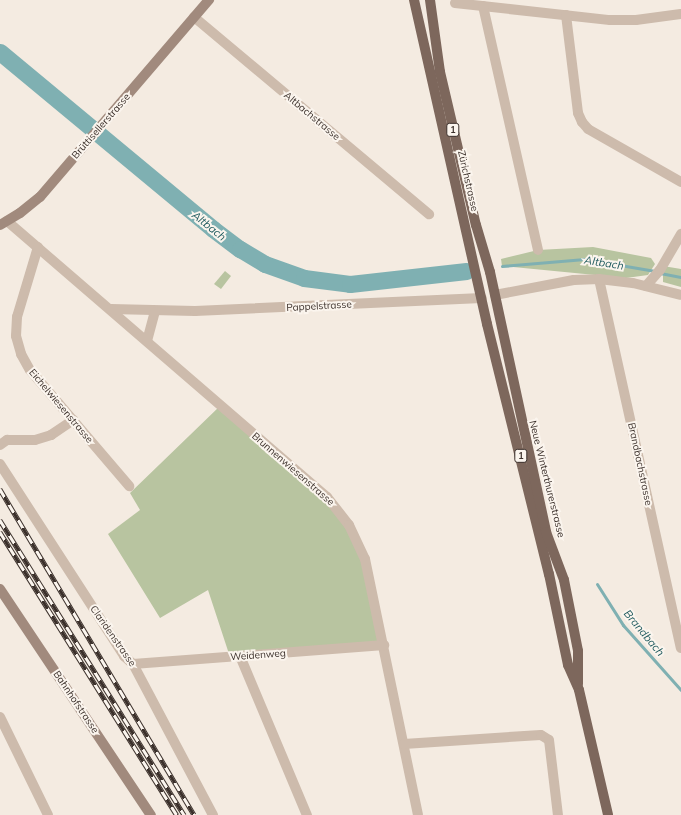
<!DOCTYPE html>
<meta charset="utf-8">
<style>
body{margin:0}
#map{position:relative;width:681px;height:815px;overflow:hidden;background:#f4ebe1;font-family:Mulish,sans-serif}
div>[style]{position:absolute}
.green>*{inset:0;background:#b8c4a0}
.stream>*{height:3px;margin:-1.5px;padding:0 1.5px;transform-origin:1.5px;border-radius:1.5px;background:#7fb0b2}
.river>*{height:17px;margin:-8.5px;padding:0 8.5px;transform-origin:8.5px;border-radius:8.5px;background:#7fb0b2}
.street>*{height:10px;margin:-5px;padding:0 5px;transform-origin:5px;border-radius:5px;background:#cdbbac}
.secondary>*{height:10px;margin:-5px;padding:0 5px;transform-origin:5px;border-radius:5px;background:#a18a7d}
.primary>*{height:10px;margin:-5px;padding:0 5px;transform-origin:5px;border-radius:5px;background:#7d675c}
.rail>*{height:4.5px;margin-top:-2.25px;transform-origin:0;background:repeating-linear-gradient(90deg,#fbf5ee 0 9px,#3b302b 0 18px);box-sizing:border-box;border-block:1px solid #3b302b}
span{translate:-50% -50%;white-space:nowrap;text-align:center;line-height:1.15;-webkit-text-stroke:4px #fbf5ee;paint-order:stroke}
.shield-label span{padding:1px 3px;background:#fbf5ee;border:1px solid;border-radius:3px;-webkit-text-stroke-width:0}
.shield-label{font-size:9px;color:#3b302b;font-weight:700}
.street-label{font-size:10px;color:#3b302b}
.water-label{font-size:11px;color:#1f5a5e;font-style:italic}
</style>
<div id="map">
<div class="green">
<i style="clip-path:polygon(593px 247px,651px 258px,655px 264px,648px 275px,626px 278px,502px 266px,501px 259px,538px 250px)"></i>
<i style="clip-path:polygon(663px 266px,681px 269px,681px 287px,663px 282px)"></i>
<i style="clip-path:polygon(225px 271px,231px 276px,221px 289px,214px 284px)"></i>
<i style="clip-path:polygon(220px 406px,316px 488px,357px 540px,384px 645px,230px 657px,208px 590px,160px 618px,108px 534px,140px 510px,130px 493px)"></i>
</div>
<div class="stream">
<i style="left:502px;top:266px;width:83px;rotate:-4.8deg"></i>
<i style="left:585px;top:259px;width:71px;rotate:9.7deg"></i>
<i style="left:660px;top:273px;width:21px;rotate:11deg"></i>
<i style="left:597px;top:584px;width:49px;rotate:57.6deg"></i>
<i style="left:623px;top:625px;width:87px;rotate:48.3deg"></i>
</div>
<div class="river">
<i style="left:0;top:52px;width:277px;rotate:39.7deg"></i>
<i style="left:213px;top:229px;width:34px;rotate:37deg"></i>
<i style="left:240px;top:249px;width:29px;rotate:31deg"></i>
<i style="left:265px;top:264px;width:41px;rotate:19.7deg"></i>
<i style="left:304px;top:278px;width:46px;rotate:7.4deg"></i>
<i style="left:350px;top:284px;width:117px;rotate:-6.4deg"></i>
</div>
<div class="street">
<i style="left:455px;top:3px;width:156px;rotate:6.3deg"></i>
<i style="left:610px;top:20px;width:26px"></i>
<i style="left:636px;top:20px;width:45px;rotate:-7.6deg"></i>
<i style="left:483px;top:6px;width:250px;rotate:77.3deg"></i>
<i style="left:566px;top:15px;width:99px;rotate:83deg"></i>
<i style="left:578px;top:113px;width:10px;rotate:66deg"></i>
<i style="left:582px;top:122px;width:9px;rotate:49deg"></i>
<i style="left:588px;top:129px;width:107px;rotate:29.7deg"></i>
<i style="left:194px;top:17px;width:307px;rotate:40deg"></i>
<i style="left:7px;top:221px;width:423px;rotate:40.8deg"></i>
<i style="left:327px;top:497px;width:36px;rotate:52deg"></i>
<i style="left:349px;top:525px;width:38px;rotate:65deg"></i>
<i style="left:365px;top:559px;width:261px;rotate:78.3deg"></i>
<i style="left:38px;top:247px;width:73px;rotate:106.7deg"></i>
<i style="left:17px;top:317px;width:19px;rotate:93deg"></i>
<i style="left:16px;top:336px;width:19px;rotate:74deg"></i>
<i style="left:21px;top:354px;width:18px;rotate:61deg"></i>
<i style="left:30px;top:370px;width:153px;rotate:49.5deg"></i>
<i style="left:599px;top:279px;width:378px;rotate:77.5deg"></i>
<i style="left:646px;top:286px;width:21px;rotate:-49deg"></i>
<i style="left:660px;top:270px;width:42px;rotate:-59.7deg"></i>
<i style="left:495px;top:295px;width:80px;rotate:-10.8deg"></i>
<i style="left:574px;top:280px;width:25px;rotate:-2deg"></i>
<i style="left:599px;top:279px;width:34px;rotate:7deg"></i>
<i style="left:633px;top:283px;width:49px;rotate:14deg"></i>
<i style="left:111px;top:309px;width:84px;rotate:1.4deg"></i>
<i style="left:195px;top:311px;width:287px;rotate:-2.6deg"></i>
<i style="left:147px;top:341px;width:30px;rotate:-75deg"></i>
<i style="left:0;top:445px;width:9px;rotate:-36deg"></i>
<i style="left:7px;top:440px;width:28px"></i>
<i style="left:35px;top:440px;width:17px;rotate:-17deg"></i>
<i style="left:51px;top:435px;width:27px;rotate:-34deg"></i>
<i style="left:0;top:464px;width:229px;rotate:57.1deg"></i>
<i style="left:124px;top:656px;width:12px;rotate:42deg"></i>
<i style="left:133px;top:664px;width:171px;rotate:62.1deg"></i>
<i style="left:240px;top:656px;width:173px;rotate:67.2deg"></i>
<i style="left:133px;top:664px;width:252px;rotate:-4.3deg"></i>
<i style="left:0;top:717px;width:109px;rotate:63.9deg"></i>
<i style="left:404px;top:744px;width:137px;rotate:-3.8deg"></i>
<i style="left:541px;top:735px;width:9px;rotate:32deg"></i>
<i style="left:549px;top:740px;width:76px;rotate:83.2deg"></i>
</div>
<div class="secondary">
<i style="left:0;top:225px;width:23px;rotate:-31deg"></i>
<i style="left:20px;top:213px;width:26px;rotate:-39deg"></i>
<i style="left:40px;top:197px;width:260px;rotate:-49.4deg"></i>
<i style="left:0;top:589px;width:272px;rotate:56.3deg"></i>
</div>
<div class="primary">
<i style="left:414px;top:0;width:332px;rotate:77.3deg"></i>
<i style="left:487px;top:324px;width:258px;rotate:76.1deg"></i>
<i style="left:549px;top:574px;width:93px;rotate:78.2deg"></i>
<i style="left:568px;top:665px;width:27px;rotate:66deg"></i>
<i style="left:579px;top:690px;width:128px;rotate:76.9deg"></i>
<i style="left:430px;top:0;width:73px;rotate:82.1deg"></i>
<i style="left:440px;top:72px;width:157px;rotate:76.8deg"></i>
<i style="left:476px;top:225px;width:49px;rotate:73.4deg"></i>
<i style="left:490px;top:272px;width:266px;rotate:77.8deg"></i>
<i style="left:546px;top:532px;width:51px;rotate:69.4deg"></i>
<i style="left:564px;top:580px;width:72px;rotate:78.8deg"></i>
<i style="left:578px;top:651px;width:33px;rotate:90deg"></i>
</div>
<div class="rail">
<i style="left:0;top:489px;width:379px;rotate:59.2deg"></i>
<i style="left:0;top:520px;width:348px;rotate:58deg"></i>
<i style="left:0;top:532px;width:334px;rotate:58deg"></i>
</div>
<div class="shield-label">
<span style="left:453px;top:130px">1</span>
<span style="left:521px;top:456px">1</span>
</div>
<div class="street-label">
<span style="left:312px;top:116px;rotate:40deg">Altbachstrasse</span>
<span style="left:101px;top:126px;rotate:-49deg">Brüttisellerstrasse</span>
<span style="left:468px;top:181px;rotate:77deg">Zürichstrasse</span>
<span style="left:319px;top:306px;rotate:-3deg">Pappelstrasse</span>
<span style="left:61px;top:406px;rotate:50deg">Eichelwiesenstrasse</span>
<span style="left:640px;top:464px;rotate:78deg">Brandbachstrasse</span>
<span style="left:293px;top:469px;rotate:41deg">Brunnenwiesenstrasse</span>
<span style="left:547px;top:479px;rotate:76deg">Neue Winterthurerstrasse</span>
<span style="left:113px;top:636px;rotate:55deg">Claridenstrasse</span>
<span style="left:258px;top:655px;rotate:-4deg">Weidenweg</span>
<span style="left:76px;top:702px;rotate:56deg">Bahnhofstrasse</span>
</div>
<div class="water-label">
<span style="left:209px;top:226px;rotate:39deg">Altbach</span>
<span style="left:604px;top:263px;rotate:9deg">Altbach</span>
<span style="left:644px;top:633px;rotate:50deg">Brandbach</span>
</div>
</div>
